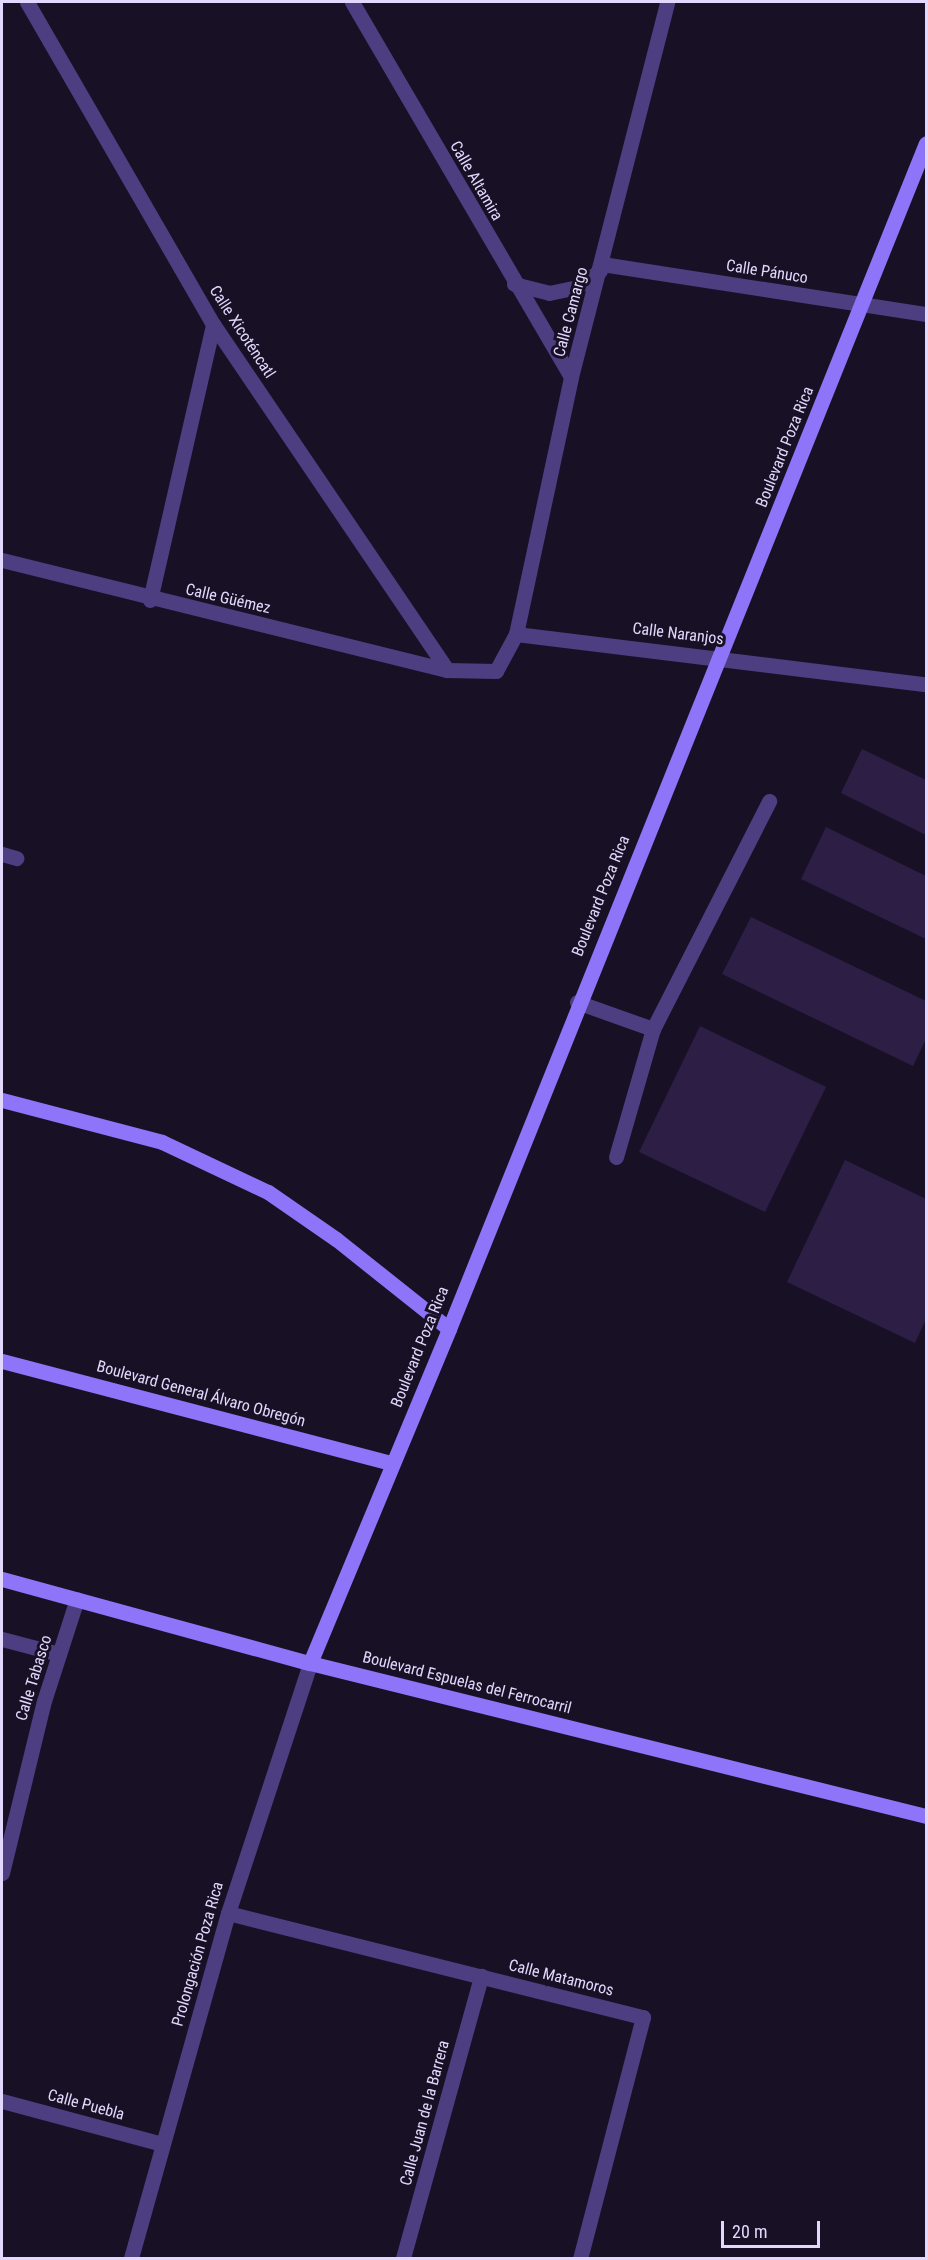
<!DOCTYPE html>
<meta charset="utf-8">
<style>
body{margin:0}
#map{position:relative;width:928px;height:2260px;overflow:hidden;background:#181126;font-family:"Roboto Condensed",sans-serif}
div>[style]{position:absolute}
.building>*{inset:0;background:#2d1e46}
.lane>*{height:15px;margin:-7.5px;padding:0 7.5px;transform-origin:7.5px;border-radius:7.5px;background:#4d3e82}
.street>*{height:15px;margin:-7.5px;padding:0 7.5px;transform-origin:7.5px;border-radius:7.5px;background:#4d3e82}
.secondary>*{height:15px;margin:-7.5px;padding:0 7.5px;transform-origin:7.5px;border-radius:7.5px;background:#8e74f8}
span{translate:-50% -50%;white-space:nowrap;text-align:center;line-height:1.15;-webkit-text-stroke:6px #181126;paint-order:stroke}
.street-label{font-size:16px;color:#e2d8fd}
.frame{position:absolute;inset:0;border:3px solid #e2d8fd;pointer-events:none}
.scale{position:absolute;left:721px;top:2221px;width:99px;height:27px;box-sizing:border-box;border:3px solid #e2d8fd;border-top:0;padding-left:8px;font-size:18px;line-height:21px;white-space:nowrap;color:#e2d8fd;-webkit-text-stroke:4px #181126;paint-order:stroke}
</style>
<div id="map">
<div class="building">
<i style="clip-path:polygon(862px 749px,926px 780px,926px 835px,841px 793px)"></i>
<i style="clip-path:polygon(826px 827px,926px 876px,926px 939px,801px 879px)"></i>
<i style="clip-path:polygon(751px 917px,926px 1001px,926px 1039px,913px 1066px,722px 974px)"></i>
<i style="clip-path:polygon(700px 1026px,826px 1087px,765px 1212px,639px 1152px)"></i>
<i style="clip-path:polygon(845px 1160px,926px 1199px,926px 1319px,915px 1343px,787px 1282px)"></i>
</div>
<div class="lane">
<i style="left:577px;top:1002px;width:81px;rotate:19.6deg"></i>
<i style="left:653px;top:1029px;width:256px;rotate:-63deg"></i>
<i style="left:616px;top:1157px;width:133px;rotate:-73.9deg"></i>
</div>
<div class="street">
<i style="left:27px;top:2px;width:372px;rotate:60deg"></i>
<i style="left:213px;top:324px;width:418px;rotate:55.9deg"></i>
<i style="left:352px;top:2px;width:434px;rotate:59.7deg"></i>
<i style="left:602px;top:264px;width:328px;rotate:8.8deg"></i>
<i style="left:514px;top:284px;width:36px;rotate:14deg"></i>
<i style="left:549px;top:293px;width:29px;rotate:-12deg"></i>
<i style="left:577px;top:287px;width:28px;rotate:-35deg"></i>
<i style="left:2px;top:560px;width:458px;rotate:13.9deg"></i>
<i style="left:447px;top:670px;width:49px;rotate:1.2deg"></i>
<i style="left:496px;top:671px;width:42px;rotate:-61.6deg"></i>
<i style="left:516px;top:634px;width:413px;rotate:7deg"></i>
<i style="left:150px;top:600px;width:283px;rotate:-77.1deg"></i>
<i style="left:516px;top:634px;width:263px;rotate:-77.9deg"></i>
<i style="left:571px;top:377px;width:387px;rotate:-75.6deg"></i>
<i style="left:2px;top:854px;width:15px;rotate:16deg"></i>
<i style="left:2px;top:1639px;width:59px;rotate:14.7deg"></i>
<i style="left:2px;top:1873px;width:177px;rotate:-76.3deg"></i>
<i style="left:44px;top:1701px;width:107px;rotate:-72.1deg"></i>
<i style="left:228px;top:1913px;width:428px;rotate:14.1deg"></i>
<i style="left:643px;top:2017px;width:249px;rotate:104.6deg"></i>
<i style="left:2px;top:2101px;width:166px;rotate:15deg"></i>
<i style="left:131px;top:2258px;width:358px;rotate:-74.3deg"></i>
<i style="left:228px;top:1913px;width:263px;rotate:-71.8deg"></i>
<i style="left:403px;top:2258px;width:293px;rotate:-74.5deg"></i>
</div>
<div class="secondary">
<i style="left:2px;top:1100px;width:165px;rotate:14.7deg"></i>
<i style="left:162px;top:1142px;width:117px;rotate:25.3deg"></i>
<i style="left:268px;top:1192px;width:83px;rotate:34.7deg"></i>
<i style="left:336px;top:1239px;width:144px;rotate:38.5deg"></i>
<i style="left:2px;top:1361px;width:402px;rotate:14.7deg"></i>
<i style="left:2px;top:1579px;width:319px;rotate:15.3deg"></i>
<i style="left:310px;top:1663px;width:635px;rotate:13.95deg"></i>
<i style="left:310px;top:1663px;width:362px;rotate:-67.4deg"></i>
<i style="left:449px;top:1329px;width:1278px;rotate:-68.09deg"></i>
</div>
<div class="street-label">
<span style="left:476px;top:181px;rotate:60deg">Calle Altamira</span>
<span style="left:767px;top:272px;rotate:9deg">Calle Pánuco</span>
<span style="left:571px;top:312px;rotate:-75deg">Calle Camargo</span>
<span style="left:242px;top:332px;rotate:57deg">Calle Xicoténcatl</span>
<span style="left:785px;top:447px;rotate:-68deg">Boulevard Poza Rica</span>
<span style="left:228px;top:599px;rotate:13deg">Calle Güémez</span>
<span style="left:678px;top:634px;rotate:7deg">Calle Naranjos</span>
<span style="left:601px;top:896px;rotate:-68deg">Boulevard Poza Rica</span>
<span style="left:420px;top:1347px;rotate:-68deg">Boulevard Poza Rica</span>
<span style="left:201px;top:1394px;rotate:15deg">Boulevard General Álvaro Obregón</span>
<span style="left:34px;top:1678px;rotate:-73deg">Calle Tabasco</span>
<span style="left:467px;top:1683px;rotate:14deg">Boulevard Espuelas del Ferrocarril</span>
<span style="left:198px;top:1954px;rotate:-74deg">Prolongación Poza Rica</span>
<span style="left:561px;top:1978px;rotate:14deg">Calle Matamoros</span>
<span style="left:86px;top:2105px;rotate:15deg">Calle Puebla</span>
<span style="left:425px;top:2113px;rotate:-75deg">Calle Juan de la Barrera</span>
</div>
<div class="frame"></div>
<div class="scale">20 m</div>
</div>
